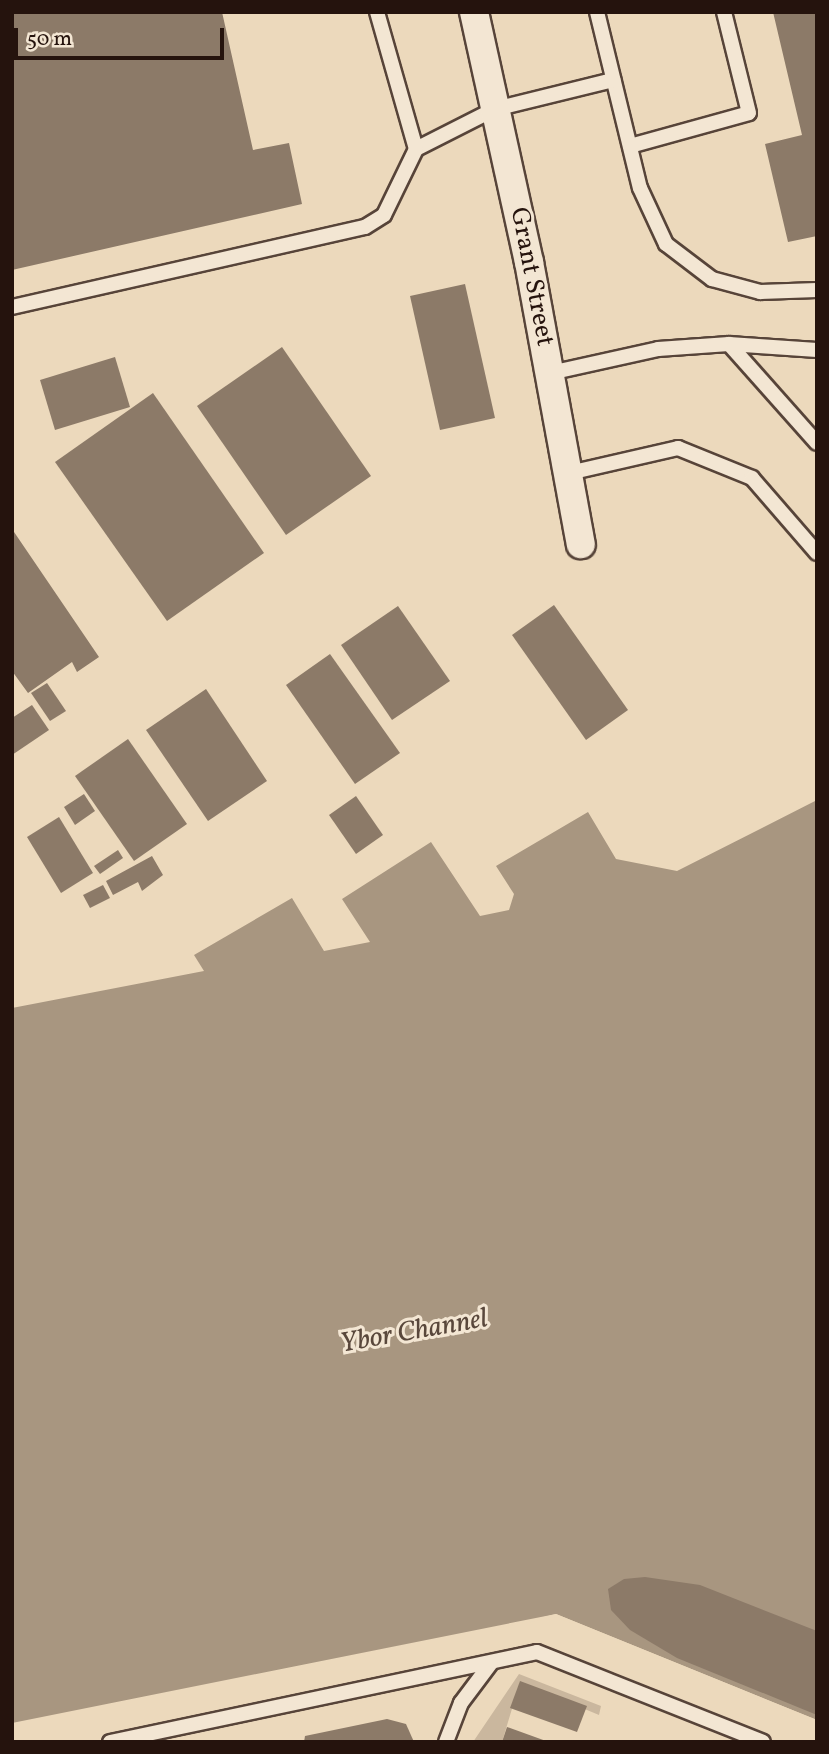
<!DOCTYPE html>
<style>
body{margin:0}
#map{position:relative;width:829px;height:1754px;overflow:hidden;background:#ecd9bc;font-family:Vollkorn,serif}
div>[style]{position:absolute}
.green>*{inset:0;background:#cab79e}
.water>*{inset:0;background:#a89680}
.pier>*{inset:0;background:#ecd9bc}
.building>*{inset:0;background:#8c7a68}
.roads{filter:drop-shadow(2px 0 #574439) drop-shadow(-2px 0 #574439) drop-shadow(0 2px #574439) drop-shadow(0 -2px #574439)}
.service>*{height:14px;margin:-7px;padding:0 7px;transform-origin:7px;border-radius:7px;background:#f3e6d3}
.minor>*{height:28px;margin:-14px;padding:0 14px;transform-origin:14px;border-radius:14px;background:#f3e6d3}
span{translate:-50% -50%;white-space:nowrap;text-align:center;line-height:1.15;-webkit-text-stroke:6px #f3e6d3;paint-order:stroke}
.street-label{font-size:26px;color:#25130d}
.water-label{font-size:28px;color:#59473b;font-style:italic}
.frame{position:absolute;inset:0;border:14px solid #25130d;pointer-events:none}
.scale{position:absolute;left:14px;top:28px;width:210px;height:32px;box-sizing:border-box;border:4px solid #25130d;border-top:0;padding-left:9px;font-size:21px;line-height:24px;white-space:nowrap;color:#25130d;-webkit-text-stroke:5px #f3e6d3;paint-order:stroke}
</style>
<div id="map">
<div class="green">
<i style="clip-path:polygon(519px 1674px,601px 1706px,599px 1715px,520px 1682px,502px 1742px,473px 1742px)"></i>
</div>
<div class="water">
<i style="clip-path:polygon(817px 800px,817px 1720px,556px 1614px,12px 1723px,12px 1008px,204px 971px,194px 955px,292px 898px,324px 951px,370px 942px,342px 899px,431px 842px,480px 916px,509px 910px,514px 894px,496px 866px,588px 812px,616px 859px,677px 871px)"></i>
</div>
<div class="pier">
<i style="clip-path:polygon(556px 1614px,817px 1720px,817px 1723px,556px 1617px,490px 1630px)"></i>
</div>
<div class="building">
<i style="clip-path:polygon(12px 12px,222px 12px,253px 150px,289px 143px,302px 204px,12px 270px)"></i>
<i style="clip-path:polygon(773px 12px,817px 12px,817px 236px,788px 242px,765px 144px,802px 135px)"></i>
<i style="clip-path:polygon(465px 284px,495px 418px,440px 430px,410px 296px)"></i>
<i style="clip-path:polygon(282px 347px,371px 476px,286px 535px,197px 406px)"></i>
<i style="clip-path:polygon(115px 357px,130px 407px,55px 430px,40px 380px)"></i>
<i style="clip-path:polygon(153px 393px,264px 553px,167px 621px,55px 462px)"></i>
<i style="clip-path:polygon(12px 529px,99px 657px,77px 672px,72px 662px,28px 693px,12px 671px)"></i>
<i style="clip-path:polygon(554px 605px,628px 710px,586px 740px,512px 635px)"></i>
<i style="clip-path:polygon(398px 606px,450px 681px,392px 720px,341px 645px)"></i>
<i style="clip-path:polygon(330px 654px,400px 753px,355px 784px,286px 685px)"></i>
<i style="clip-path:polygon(47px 683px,66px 711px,50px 721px,31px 693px)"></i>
<i style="clip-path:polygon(206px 689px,267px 781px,208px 821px,146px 730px)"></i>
<i style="clip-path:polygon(32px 705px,49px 730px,12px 755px,12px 718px)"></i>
<i style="clip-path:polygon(128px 739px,187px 824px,134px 861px,75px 776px)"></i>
<i style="clip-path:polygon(84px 794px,95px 811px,75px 825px,64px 807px)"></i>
<i style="clip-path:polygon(356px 796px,383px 835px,356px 854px,329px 815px)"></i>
<i style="clip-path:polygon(59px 817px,93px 873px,61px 893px,27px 837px)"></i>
<i style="clip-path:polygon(118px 850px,123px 858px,100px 874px,94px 866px)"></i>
<i style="clip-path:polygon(152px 856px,163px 875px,142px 891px,138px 882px,113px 895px,106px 881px)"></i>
<i style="clip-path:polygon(103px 885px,110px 898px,90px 908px,83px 895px)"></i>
<i style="clip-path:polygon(645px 1577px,700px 1585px,817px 1631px,817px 1715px,677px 1658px,630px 1630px,611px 1610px,608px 1589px,624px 1579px)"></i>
<i style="clip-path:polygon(520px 1681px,587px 1706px,577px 1732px,510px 1708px)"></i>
<i style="clip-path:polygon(387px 1719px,406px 1724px,414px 1742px,304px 1742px,305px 1736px)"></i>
<i style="clip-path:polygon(507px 1727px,546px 1741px,545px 1742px,502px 1742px)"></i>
</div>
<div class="roads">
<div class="service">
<i style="left:597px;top:12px;width:181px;rotate:76.3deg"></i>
<i style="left:640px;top:188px;width:62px;rotate:65.1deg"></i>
<i style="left:666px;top:244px;width:58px;rotate:37.3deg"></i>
<i style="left:712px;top:279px;width:50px;rotate:15.2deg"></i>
<i style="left:760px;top:292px;width:57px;rotate:-2deg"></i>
<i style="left:630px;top:146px;width:123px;rotate:-15.5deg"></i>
<i style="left:749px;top:113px;width:104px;rotate:-103.9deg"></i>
<i style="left:416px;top:149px;width:89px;rotate:-26.9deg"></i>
<i style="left:495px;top:109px;width:122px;rotate:-13.8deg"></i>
<i style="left:12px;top:307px;width:362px;rotate:-12.8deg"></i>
<i style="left:365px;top:227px;width:22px;rotate:-32deg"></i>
<i style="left:384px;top:215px;width:73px;rotate:-64.1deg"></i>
<i style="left:416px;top:149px;width:142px;rotate:-105.9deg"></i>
<i style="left:729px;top:344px;width:132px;rotate:48.4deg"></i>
<i style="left:550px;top:373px;width:111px;rotate:-12.5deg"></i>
<i style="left:658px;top:349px;width:71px;rotate:-4deg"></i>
<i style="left:729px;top:344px;width:88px;rotate:3.9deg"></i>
<i style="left:569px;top:473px;width:112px;rotate:-12.9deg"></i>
<i style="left:678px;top:448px;width:80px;rotate:22.1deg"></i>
<i style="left:752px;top:478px;width:99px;rotate:49.1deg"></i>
<i style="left:110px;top:1742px;width:436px;rotate:-11.9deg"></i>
<i style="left:537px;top:1652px;width:243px;rotate:21.7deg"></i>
<i style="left:446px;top:1742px;width:42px;rotate:-69deg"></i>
<i style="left:461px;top:1703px;width:50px;rotate:-53.1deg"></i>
</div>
<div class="minor">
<i style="left:474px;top:12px;width:256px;rotate:77.6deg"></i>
<i style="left:529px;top:262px;width:287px;rotate:79.6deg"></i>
</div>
</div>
<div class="street-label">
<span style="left:531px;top:277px;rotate:79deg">Grant Street</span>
</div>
<div class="water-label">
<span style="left:414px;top:1332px;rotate:-10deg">Ybor Channel</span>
</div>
<div class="frame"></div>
<div class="scale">50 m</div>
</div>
